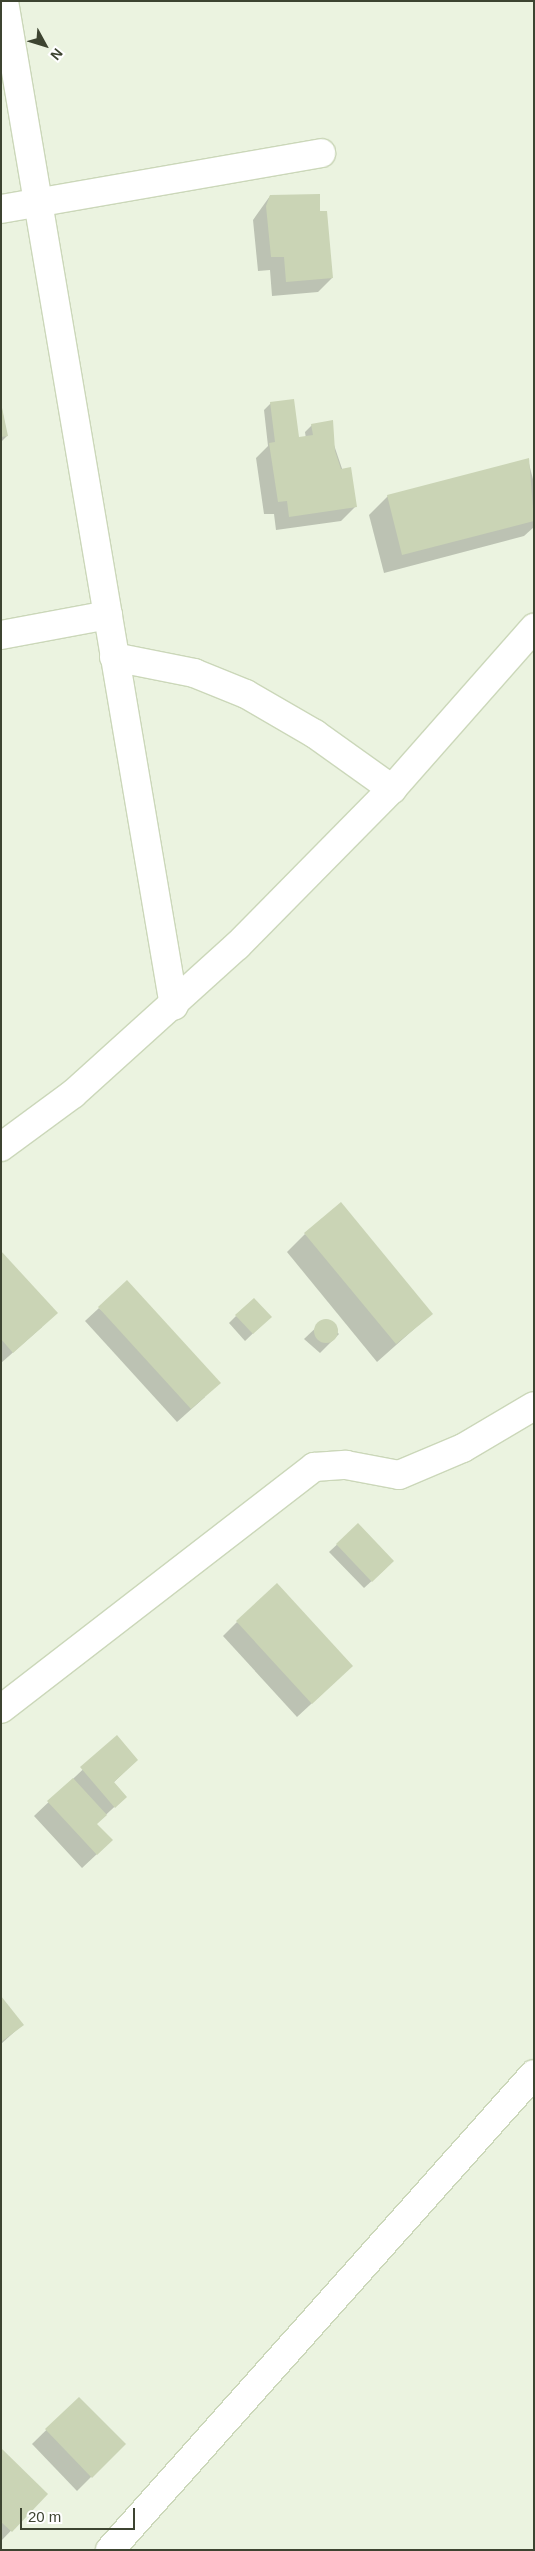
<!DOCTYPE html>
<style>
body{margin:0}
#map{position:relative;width:535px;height:2551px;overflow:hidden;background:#ebf3e0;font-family:Helvetica,sans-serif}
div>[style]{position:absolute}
.shadow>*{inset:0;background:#0003}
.building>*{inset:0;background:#cad4b5}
.round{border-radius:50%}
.roads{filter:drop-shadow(1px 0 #cbd7b9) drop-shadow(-1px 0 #cbd7b9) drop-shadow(0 1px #cbd7b9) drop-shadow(0 -1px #cbd7b9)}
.minor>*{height:28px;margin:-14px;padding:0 14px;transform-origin:14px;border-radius:14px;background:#fff}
span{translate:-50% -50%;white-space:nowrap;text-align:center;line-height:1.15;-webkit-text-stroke:4.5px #fff;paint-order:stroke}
.frame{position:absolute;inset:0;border:2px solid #3d4431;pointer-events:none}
.north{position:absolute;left:20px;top:20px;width:50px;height:50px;-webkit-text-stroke:4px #fff;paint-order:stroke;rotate:129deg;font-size:14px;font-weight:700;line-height:20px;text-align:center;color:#3d4431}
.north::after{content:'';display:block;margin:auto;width:18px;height:22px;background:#3d4431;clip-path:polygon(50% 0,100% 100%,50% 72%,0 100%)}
.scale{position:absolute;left:20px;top:2508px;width:115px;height:22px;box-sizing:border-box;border:2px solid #3d4431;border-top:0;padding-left:6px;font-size:15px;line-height:18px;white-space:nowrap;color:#3d4431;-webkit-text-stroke:4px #fff;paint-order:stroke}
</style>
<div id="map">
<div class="shadow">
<i style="clip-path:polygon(270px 196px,319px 213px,332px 278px,318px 292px,272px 296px,270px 270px,258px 271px,253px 220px)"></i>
<i style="clip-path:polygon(271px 403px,298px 440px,306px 439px,305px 432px,312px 425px,333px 442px,355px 507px,341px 521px,276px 530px,274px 514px,264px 514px,256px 458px,268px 446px,264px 410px)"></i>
<i style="clip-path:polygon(1px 404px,7px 436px,1px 442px)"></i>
<i style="clip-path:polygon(528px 460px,534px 483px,534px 527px,524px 536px,384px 573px,369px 515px,388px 496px)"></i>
<i style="clip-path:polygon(305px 1234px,431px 1314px,377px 1362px,287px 1252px)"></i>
<i style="clip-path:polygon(1px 1253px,42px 1327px,1px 1363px)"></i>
<i style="clip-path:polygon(99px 1308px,205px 1397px,177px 1422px,85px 1321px)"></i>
<i style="clip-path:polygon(236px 1316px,263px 1324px,245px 1341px,229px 1323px)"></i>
<i style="clip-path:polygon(324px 1320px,339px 1334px,320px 1353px,304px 1339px)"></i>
<i style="clip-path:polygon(358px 1525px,385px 1569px,364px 1588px,329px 1552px)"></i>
<i style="clip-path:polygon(237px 1622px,337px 1680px,297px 1717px,223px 1636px)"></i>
<i style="clip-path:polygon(117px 1737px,137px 1760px,113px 1783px,125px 1797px,96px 1824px,97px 1854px,82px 1868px,34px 1816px)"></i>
<i style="clip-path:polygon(1px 1998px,22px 2025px,1px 2044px)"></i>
<i style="clip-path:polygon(79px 2398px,124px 2444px,77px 2491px,32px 2444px)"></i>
<i style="clip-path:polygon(1px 2450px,46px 2494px,1px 2541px)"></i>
</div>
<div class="building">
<i style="clip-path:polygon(320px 194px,320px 211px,327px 211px,333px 278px,286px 282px,284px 257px,271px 257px,266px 206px,270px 195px)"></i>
<i style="clip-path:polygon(294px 399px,299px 437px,313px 435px,311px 424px,333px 420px,335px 451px,341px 469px,351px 467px,357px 507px,289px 517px,287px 501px,278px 502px,269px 443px,275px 442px,270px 402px)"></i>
<i style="clip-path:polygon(1px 403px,8px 436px,1px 437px)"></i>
<i style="clip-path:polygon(529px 458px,534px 521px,402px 555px,387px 495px)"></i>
<i style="clip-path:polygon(341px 1202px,433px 1314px,396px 1344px,304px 1233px)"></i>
<i style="clip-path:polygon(1px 1251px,58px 1313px,13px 1353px,1px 1339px)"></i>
<i style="clip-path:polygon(127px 1280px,221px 1383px,191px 1409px,98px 1307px)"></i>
<i style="clip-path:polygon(254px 1298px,272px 1317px,253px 1334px,235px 1315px)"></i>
<i class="round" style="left:314px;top:1319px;width:24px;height:24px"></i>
<i style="clip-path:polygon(358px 1523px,394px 1561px,372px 1582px,336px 1544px)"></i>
<i style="clip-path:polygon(277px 1583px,353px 1666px,312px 1704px,236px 1621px)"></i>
<i style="clip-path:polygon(117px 1735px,138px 1760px,114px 1782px,127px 1797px,115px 1808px,80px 1767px)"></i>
<i style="clip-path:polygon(73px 1778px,107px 1815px,97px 1824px,113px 1840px,97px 1855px,47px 1801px)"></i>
<i style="clip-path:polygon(1px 1996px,24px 2025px,1px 2042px)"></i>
<i style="clip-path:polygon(79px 2397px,126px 2444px,92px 2478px,45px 2429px)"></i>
<i style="clip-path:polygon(1px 2448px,48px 2494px,12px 2532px,1px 2522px)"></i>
</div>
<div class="roads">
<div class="minor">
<i style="left:4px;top:1px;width:1019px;rotate:80.4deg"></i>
<i style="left:1px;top:209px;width:325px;rotate:-9.9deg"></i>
<i style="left:1px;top:635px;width:109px;rotate:-10.6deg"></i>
<i style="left:114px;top:657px;width:82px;rotate:11.3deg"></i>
<i style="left:194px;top:673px;width:56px;rotate:22deg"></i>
<i style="left:246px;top:694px;width:80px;rotate:30.1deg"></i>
<i style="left:315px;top:734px;width:95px;rotate:35.5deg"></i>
<i style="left:1px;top:1147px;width:89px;rotate:-36.4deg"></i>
<i style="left:73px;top:1094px;width:221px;rotate:-42.1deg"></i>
<i style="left:237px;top:946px;width:221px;rotate:-45.4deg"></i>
<i style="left:392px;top:789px;width:215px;rotate:-48.6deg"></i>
<i style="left:1px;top:1709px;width:396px;rotate:-37.7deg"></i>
<i style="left:314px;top:1467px;width:32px;rotate:-4deg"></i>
<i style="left:346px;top:1465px;width:54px;rotate:10.7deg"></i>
<i style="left:399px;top:1475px;width:69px;rotate:-22.9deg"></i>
<i style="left:463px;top:1448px;width:82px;rotate:-30.6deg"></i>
<i style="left:110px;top:2550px;width:637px;rotate:-48.31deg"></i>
</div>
</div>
<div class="frame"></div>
<div class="north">N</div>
<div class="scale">20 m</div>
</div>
